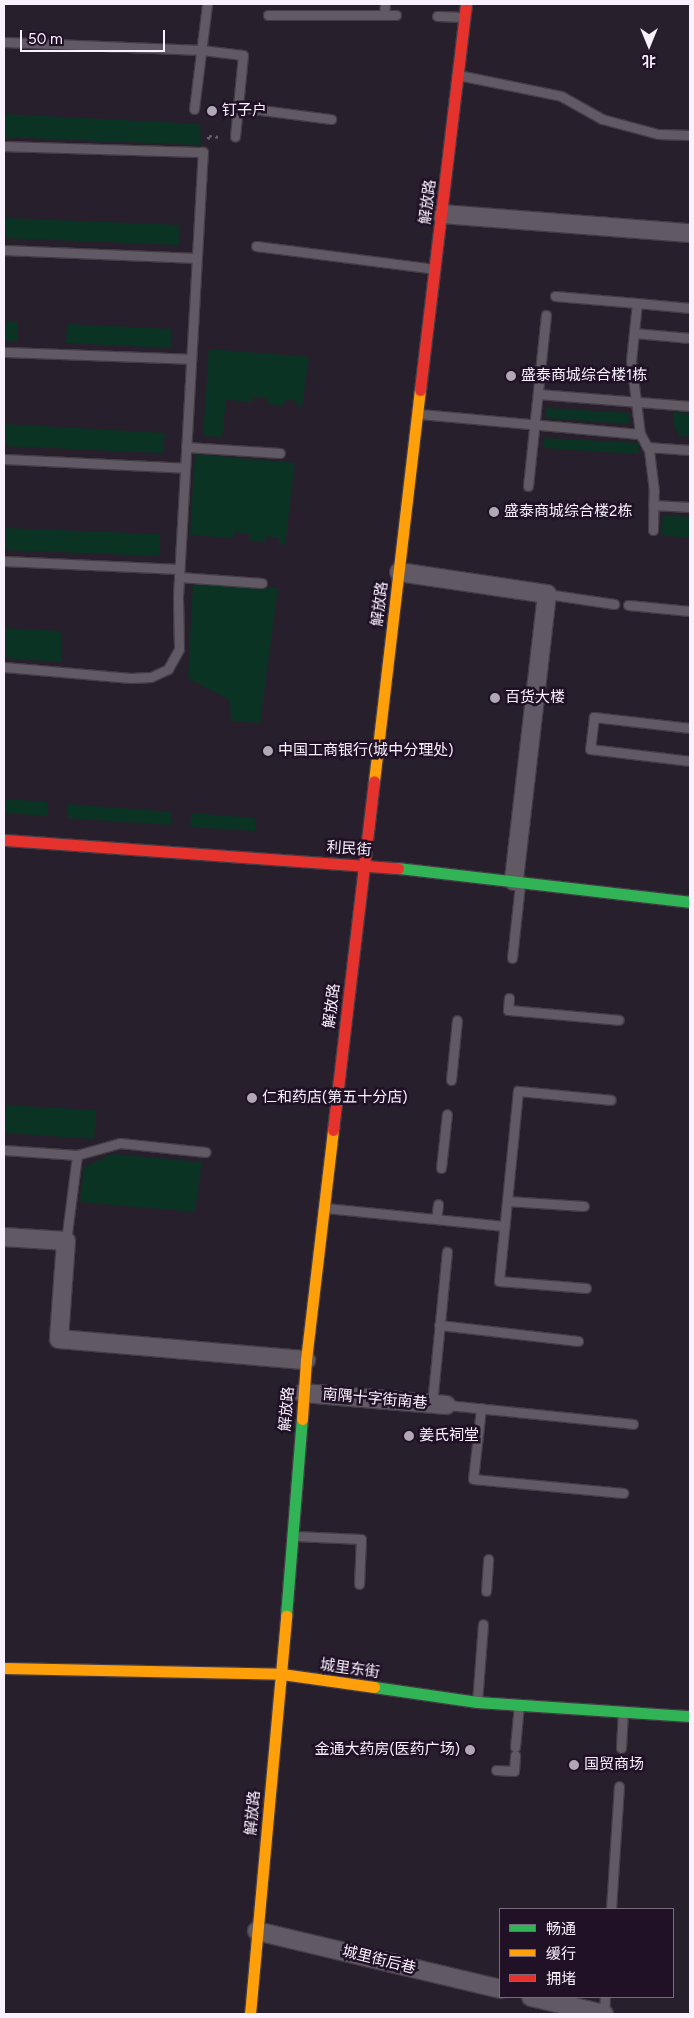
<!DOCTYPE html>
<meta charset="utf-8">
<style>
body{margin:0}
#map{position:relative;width:694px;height:2018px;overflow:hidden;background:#281f2c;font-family:Figtree,"Noto Sans SC",sans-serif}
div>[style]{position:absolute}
.green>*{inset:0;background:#0b3323}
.path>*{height:3px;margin-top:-1.5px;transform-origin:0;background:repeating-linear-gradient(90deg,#645f68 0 2.5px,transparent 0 6.5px)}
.roads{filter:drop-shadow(1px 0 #433c46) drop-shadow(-1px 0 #433c46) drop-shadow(0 1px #433c46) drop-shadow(0 -1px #433c46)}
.lane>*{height:9px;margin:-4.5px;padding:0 4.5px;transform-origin:4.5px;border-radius:4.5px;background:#615a64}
.street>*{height:18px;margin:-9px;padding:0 9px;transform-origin:9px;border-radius:9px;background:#615a64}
.fast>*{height:11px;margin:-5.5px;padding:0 5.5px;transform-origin:5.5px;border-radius:5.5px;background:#30b455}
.slow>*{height:11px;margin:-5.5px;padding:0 5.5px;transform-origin:5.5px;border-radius:5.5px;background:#ff9f0a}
.jam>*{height:11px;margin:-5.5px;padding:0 5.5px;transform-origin:5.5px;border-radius:5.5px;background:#e5322d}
.dots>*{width:14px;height:14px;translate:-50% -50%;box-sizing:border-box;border:2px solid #201127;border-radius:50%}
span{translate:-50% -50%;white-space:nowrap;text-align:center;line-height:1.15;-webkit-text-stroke:5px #201127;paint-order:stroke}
.poi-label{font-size:15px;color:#f9f1fd}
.left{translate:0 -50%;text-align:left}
.right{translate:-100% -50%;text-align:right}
.street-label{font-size:15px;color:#f9f1fd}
.frame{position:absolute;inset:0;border:5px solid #f9f1fd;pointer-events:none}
.legend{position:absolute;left:499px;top:1908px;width:175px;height:90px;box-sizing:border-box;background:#201127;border:1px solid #776b7d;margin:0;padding:6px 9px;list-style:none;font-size:15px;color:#f9f1fd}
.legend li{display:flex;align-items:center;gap:10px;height:25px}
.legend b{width:25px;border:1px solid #776b7d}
.north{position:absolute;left:624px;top:20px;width:50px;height:50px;-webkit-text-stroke:4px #201127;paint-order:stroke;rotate:180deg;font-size:14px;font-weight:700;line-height:20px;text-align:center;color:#f9f1fd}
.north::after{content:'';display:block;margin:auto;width:18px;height:22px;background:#f9f1fd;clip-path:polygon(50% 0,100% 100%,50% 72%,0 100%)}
.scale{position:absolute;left:20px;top:30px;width:145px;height:22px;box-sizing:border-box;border:2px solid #f9f1fd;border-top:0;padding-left:6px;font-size:15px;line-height:18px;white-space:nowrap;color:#f9f1fd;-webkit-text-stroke:4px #201127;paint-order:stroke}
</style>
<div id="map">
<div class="green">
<i style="clip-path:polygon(4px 114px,200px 124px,201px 145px,4px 137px)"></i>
<i style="clip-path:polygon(4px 218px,180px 225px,179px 245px,4px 238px)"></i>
<i style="clip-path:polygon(4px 322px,18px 322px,17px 341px,4px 341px)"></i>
<i style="clip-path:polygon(67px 324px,171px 329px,171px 348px,66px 343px)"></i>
<i style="clip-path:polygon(209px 349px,309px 357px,302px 407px,298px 408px,298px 401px,285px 400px,284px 406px,268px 404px,268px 398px,253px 396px,252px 402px,226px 400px,222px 437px,203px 436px)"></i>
<i style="clip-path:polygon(546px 408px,630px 413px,630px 424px,545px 418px)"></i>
<i style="clip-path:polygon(674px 412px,690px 414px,690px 437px,679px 436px,674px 426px)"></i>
<i style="clip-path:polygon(4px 424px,165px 433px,163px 453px,4px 446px)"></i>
<i style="clip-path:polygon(544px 438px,639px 443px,638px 454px,543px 448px)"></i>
<i style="clip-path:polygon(195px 454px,295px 463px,285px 545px,279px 544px,279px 538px,266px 536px,265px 542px,249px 540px,249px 534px,234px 532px,233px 538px,190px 535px)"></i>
<i style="clip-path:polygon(663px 515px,690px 517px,690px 538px,661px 535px)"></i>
<i style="clip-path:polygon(4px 528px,159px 534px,159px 556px,4px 550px)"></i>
<i style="clip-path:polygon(193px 582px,278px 588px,260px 723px,231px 721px,230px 700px,188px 678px)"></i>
<i style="clip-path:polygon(4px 628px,61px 631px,61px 662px,4px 658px)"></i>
<i style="clip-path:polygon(4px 799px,48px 802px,47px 816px,4px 813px)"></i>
<i style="clip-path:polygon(68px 804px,172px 812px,171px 825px,67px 818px)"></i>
<i style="clip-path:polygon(192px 813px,256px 818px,255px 831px,190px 827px)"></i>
<i style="clip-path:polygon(4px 1105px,96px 1110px,94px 1139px,4px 1133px)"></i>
<i style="clip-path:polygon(112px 1154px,202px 1162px,195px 1212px,80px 1202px,84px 1167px)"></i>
</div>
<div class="path">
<i style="left:208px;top:139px;width:3px;rotate:-72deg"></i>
<i style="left:209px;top:136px;width:13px;rotate:4deg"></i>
</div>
<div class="roads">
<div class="lane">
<i style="left:385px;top:4px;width:11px;rotate:95deg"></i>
<i style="left:384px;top:15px;width:12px"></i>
<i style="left:268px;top:15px;width:116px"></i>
<i style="left:437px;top:16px;width:27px;rotate:2deg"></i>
<i style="left:4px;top:42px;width:198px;rotate:2.3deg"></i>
<i style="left:202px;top:50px;width:41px;rotate:7deg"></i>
<i style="left:243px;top:55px;width:82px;rotate:95.6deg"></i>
<i style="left:458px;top:75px;width:105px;rotate:11.5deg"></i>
<i style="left:561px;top:96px;width:47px;rotate:29.3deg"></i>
<i style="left:602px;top:119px;width:58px;rotate:15deg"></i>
<i style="left:658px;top:134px;width:32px;rotate:2deg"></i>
<i style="left:238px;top:107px;width:94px;rotate:7.4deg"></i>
<i style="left:194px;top:109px;width:106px;rotate:-82.9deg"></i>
<i style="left:256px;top:246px;width:180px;rotate:7.3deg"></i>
<i style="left:4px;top:250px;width:193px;rotate:2.4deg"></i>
<i style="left:555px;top:296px;width:82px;rotate:4.9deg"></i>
<i style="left:634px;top:333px;width:56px;rotate:5.1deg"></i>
<i style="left:4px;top:352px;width:187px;rotate:2.1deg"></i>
<i style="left:538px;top:394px;width:152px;rotate:4.5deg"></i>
<i style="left:419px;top:414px;width:222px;rotate:5.2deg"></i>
<i style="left:186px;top:447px;width:94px;rotate:3.7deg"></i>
<i style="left:647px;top:447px;width:43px;rotate:4deg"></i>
<i style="left:4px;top:459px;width:181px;rotate:2.8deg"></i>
<i style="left:528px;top:486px;width:172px;rotate:-84deg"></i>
<i style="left:653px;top:505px;width:37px;rotate:3deg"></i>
<i style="left:653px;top:530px;width:39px;rotate:-89deg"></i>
<i style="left:654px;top:491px;width:41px;rotate:-97deg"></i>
<i style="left:649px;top:450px;width:18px;rotate:-119deg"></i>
<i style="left:640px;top:434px;width:74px;rotate:-97deg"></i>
<i style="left:631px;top:361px;width:58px;rotate:-84.1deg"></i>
<i style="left:637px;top:303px;width:53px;rotate:5.4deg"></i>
<i style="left:4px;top:561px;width:175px;rotate:2.6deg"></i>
<i style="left:179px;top:577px;width:83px;rotate:4.1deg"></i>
<i style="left:547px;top:594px;width:68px;rotate:8.5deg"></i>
<i style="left:628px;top:605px;width:62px;rotate:5.5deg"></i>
<i style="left:4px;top:667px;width:127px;rotate:5deg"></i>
<i style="left:131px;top:678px;width:20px;rotate:-3deg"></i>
<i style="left:151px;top:677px;width:19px;rotate:-25deg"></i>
<i style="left:168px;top:669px;width:23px;rotate:-61deg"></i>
<i style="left:179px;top:649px;width:53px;rotate:-91.1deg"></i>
<i style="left:178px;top:596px;width:445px;rotate:-86.8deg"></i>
<i style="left:203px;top:152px;width:198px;rotate:-178.3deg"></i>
<i style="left:690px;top:728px;width:97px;rotate:-173.5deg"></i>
<i style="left:594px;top:717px;width:32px;rotate:97deg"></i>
<i style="left:590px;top:749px;width:101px;rotate:6.8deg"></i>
<i style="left:512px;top:958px;width:74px;rotate:-83.8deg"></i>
<i style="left:509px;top:998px;width:12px;rotate:95deg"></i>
<i style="left:508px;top:1010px;width:111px;rotate:5.1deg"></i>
<i style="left:451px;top:1080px;width:60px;rotate:-84.3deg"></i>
<i style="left:4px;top:1150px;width:73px;rotate:3.9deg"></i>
<i style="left:441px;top:1168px;width:54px;rotate:-83.7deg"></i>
<i style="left:507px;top:1201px;width:77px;rotate:3.7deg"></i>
<i style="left:326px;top:1208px;width:179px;rotate:5.8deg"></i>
<i style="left:436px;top:1219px;width:15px;rotate:-82deg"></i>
<i style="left:66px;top:1241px;width:87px;rotate:-82.7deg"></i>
<i style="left:77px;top:1155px;width:45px;rotate:-15.6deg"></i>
<i style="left:120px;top:1143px;width:86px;rotate:6deg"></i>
<i style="left:586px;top:1288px;width:87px;rotate:-175.4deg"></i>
<i style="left:499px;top:1281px;width:191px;rotate:-84.3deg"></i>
<i style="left:518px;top:1091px;width:93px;rotate:5.5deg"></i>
<i style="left:439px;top:1325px;width:140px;rotate:6.6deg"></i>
<i style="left:432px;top:1404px;width:153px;rotate:-84.4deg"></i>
<i style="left:447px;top:1405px;width:187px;rotate:5.8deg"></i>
<i style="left:481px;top:1408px;width:71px;rotate:96.4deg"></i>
<i style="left:473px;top:1479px;width:151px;rotate:5.3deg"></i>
<i style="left:295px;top:1536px;width:66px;rotate:2.6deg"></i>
<i style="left:361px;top:1539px;width:45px;rotate:92.5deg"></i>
<i style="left:486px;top:1591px;width:32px;rotate:-86deg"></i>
<i style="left:477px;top:1702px;width:78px;rotate:-85.6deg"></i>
<i style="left:515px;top:1747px;width:42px;rotate:-84.6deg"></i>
<i style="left:621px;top:1748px;width:35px;rotate:-87deg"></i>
<i style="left:496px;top:1770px;width:18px;rotate:3deg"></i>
<i style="left:514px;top:1771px;width:16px;rotate:-86deg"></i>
<i style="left:611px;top:1909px;width:123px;rotate:-86.3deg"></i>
<i style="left:604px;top:2014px;width:17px;rotate:-87deg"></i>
</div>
<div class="street">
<i style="left:441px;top:214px;width:250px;rotate:4.4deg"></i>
<i style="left:399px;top:572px;width:150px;rotate:8.5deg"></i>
<i style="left:547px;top:594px;width:289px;rotate:96.6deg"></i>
<i style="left:4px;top:1237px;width:62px;rotate:3.7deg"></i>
<i style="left:66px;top:1241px;width:98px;rotate:94.1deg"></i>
<i style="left:59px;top:1339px;width:248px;rotate:4.9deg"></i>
<i style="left:303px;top:1393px;width:144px;rotate:4.8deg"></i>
<i style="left:257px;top:1931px;width:250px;rotate:13.4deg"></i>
<i style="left:531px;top:1997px;width:75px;rotate:13.1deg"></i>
</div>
<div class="fast">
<i style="left:398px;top:868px;width:294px;rotate:6.6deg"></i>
<i style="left:286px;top:1616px;width:198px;rotate:-85.4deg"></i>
<i style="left:374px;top:1687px;width:104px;rotate:8.3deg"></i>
<i style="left:477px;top:1702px;width:213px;rotate:3.8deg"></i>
</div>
<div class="slow">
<i style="left:374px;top:781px;width:394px;rotate:-83.3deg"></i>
<i style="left:302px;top:1419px;width:59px;rotate:-86.1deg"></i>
<i style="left:306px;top:1360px;width:232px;rotate:-83.3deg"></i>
<i style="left:4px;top:1668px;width:278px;rotate:1.2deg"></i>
<i style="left:282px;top:1674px;width:93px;rotate:8deg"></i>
<i style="left:250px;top:2014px;width:400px;rotate:-84.8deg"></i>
</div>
<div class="jam">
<i style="left:420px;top:390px;width:389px;rotate:-83.2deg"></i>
<i style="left:4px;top:840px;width:395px;rotate:4.1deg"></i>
<i style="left:333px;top:1130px;width:351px;rotate:-83.3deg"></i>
</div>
</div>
<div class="dots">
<i style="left:212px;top:111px;background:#b0a8b4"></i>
<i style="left:511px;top:376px;background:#b0a8b4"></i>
<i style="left:494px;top:512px;background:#b0a8b4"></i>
<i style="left:495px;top:698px;background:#b0a8b4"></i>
<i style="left:268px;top:751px;background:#b0a8b4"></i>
<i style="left:252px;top:1098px;background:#b0a8b4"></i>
<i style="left:409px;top:1436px;background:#b0a8b4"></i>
<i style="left:470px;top:1750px;background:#b0a8b4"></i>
<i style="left:574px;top:1765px;background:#b0a8b4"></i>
</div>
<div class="poi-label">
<span class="left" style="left:222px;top:111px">钉子户</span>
<span class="left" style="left:521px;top:376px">盛泰商城综合楼1栋</span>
<span class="left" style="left:504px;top:512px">盛泰商城综合楼2栋</span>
<span class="left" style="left:505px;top:698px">百货大楼</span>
<span class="left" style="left:278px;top:751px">中国工商银行(城中分理处)</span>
<span class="left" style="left:262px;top:1098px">仁和药店(第五十分店)</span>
<span class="left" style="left:419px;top:1436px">姜氏祠堂</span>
<span class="right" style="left:460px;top:1750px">金通大药房(医药广场)</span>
<span class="left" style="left:584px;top:1765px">国贸商场</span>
</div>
<div class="street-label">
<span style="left:428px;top:202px;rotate:-83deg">解放路</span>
<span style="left:380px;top:604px;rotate:-83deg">解放路</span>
<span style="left:349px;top:849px;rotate:4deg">利民街</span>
<span style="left:332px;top:1006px;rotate:-83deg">解放路</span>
<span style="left:375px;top:1399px;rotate:5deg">南隅十字街南巷</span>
<span style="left:287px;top:1409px;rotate:-85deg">解放路</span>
<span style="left:350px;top:1669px;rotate:8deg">城里东街</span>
<span style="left:253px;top:1813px;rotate:-85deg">解放路</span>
<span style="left:379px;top:1960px;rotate:14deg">城里街后巷</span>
</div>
<div class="frame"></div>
<ul class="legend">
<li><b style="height:6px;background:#30b455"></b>畅通</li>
<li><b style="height:6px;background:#ff9f0a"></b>缓行</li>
<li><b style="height:6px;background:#e5322d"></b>拥堵</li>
</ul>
<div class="north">北</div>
<div class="scale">50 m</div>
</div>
